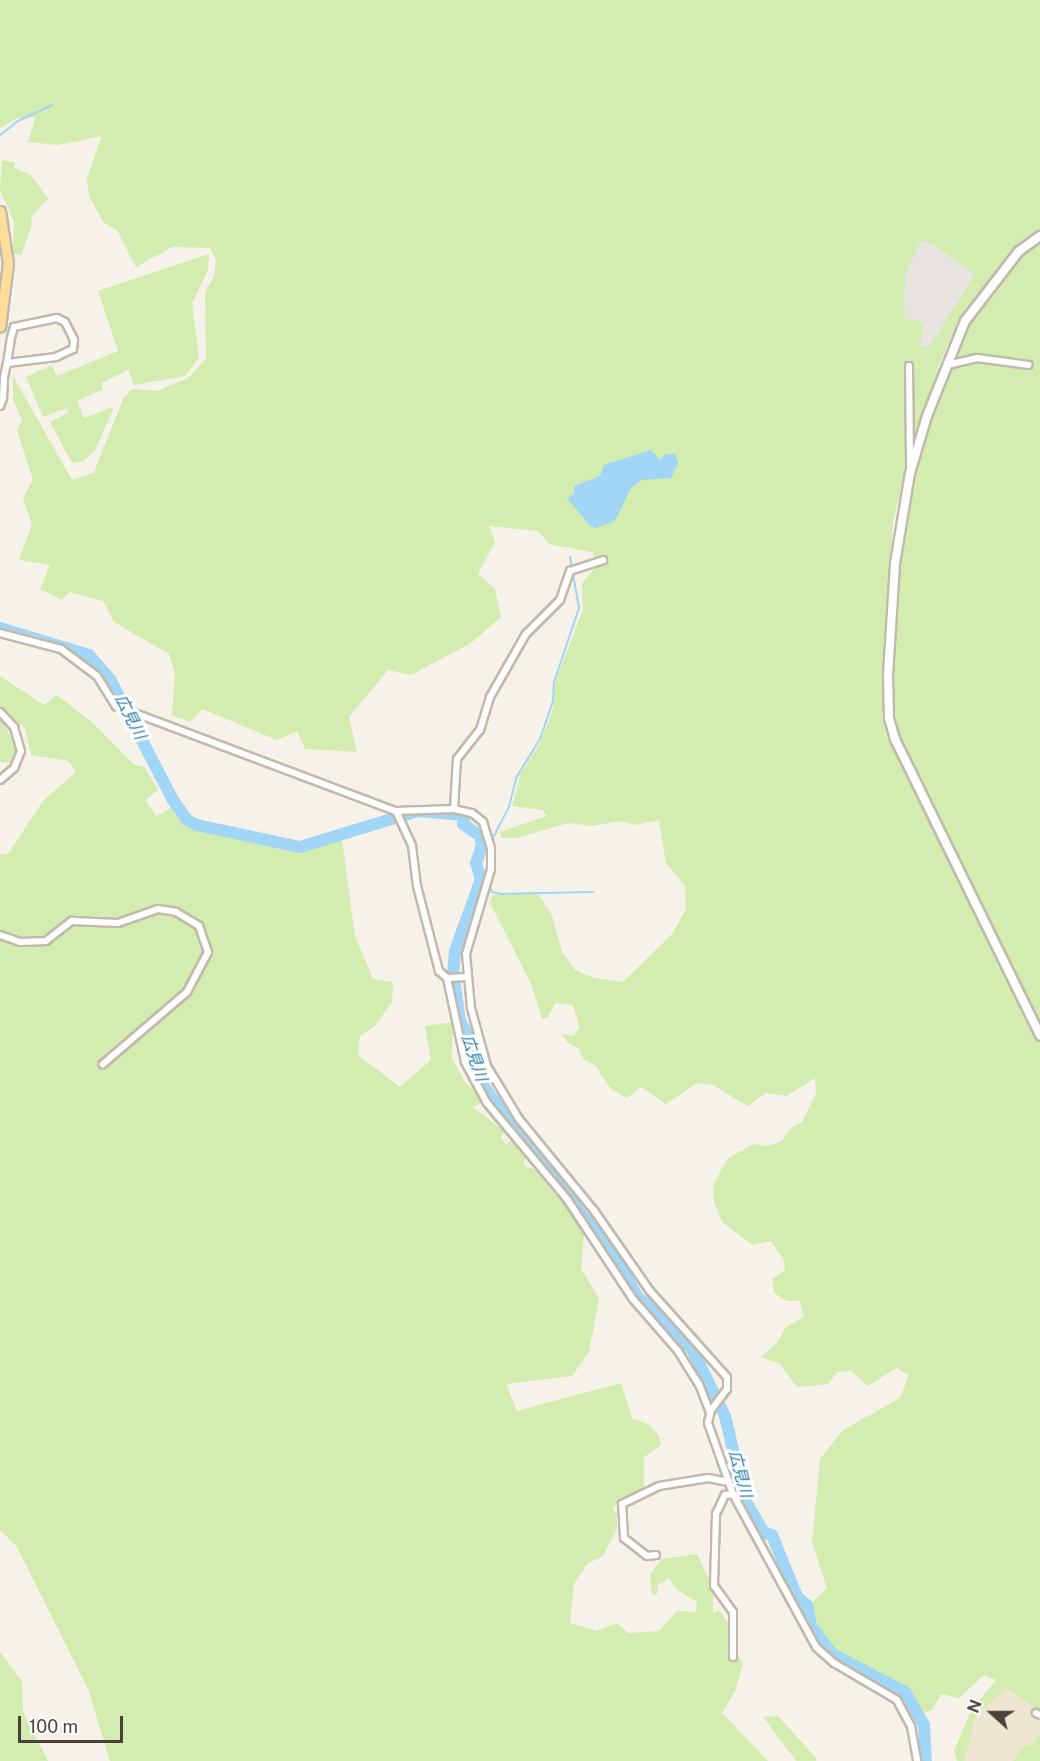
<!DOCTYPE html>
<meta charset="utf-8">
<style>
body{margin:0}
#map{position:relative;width:1040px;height:1761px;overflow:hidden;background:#f6f1e9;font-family:"Public Sans","Noto Sans JP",sans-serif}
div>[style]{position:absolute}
.education>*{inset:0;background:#efe6d2}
.green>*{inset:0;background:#d3ecaf}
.parking>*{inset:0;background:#e7e4e1}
.water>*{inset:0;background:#a2d6f6}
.stream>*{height:2px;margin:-1px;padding:0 1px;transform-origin:1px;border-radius:1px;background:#a2d6f6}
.river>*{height:12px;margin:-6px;padding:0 6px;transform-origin:6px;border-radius:6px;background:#a2d6f6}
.roads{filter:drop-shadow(2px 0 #c2b9ab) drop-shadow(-2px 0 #c2b9ab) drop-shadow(0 2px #c2b9ab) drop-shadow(0 -2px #c2b9ab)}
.minor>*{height:6px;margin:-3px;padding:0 3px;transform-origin:3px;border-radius:3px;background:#fff}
.tertiary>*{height:8px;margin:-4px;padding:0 4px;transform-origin:4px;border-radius:4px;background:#fff}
.primary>*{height:9px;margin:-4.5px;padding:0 4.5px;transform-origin:4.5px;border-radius:4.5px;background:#ffde99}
span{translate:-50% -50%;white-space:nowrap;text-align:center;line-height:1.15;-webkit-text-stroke:6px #fff;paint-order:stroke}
.water-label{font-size:16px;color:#2578ae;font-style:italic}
.north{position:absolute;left:962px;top:1683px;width:60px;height:60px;-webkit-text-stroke:4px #fff;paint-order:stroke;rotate:291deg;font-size:16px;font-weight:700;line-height:24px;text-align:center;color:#4a4237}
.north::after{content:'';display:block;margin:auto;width:21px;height:27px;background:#4a4237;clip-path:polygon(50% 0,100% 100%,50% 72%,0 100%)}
.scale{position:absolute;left:18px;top:1716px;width:105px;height:27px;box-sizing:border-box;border:3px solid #4a4237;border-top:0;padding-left:8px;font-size:18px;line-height:21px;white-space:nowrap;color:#4a4237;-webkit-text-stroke:4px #fff;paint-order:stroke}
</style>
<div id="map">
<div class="education">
<i style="clip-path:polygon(996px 1680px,1040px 1711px,1040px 1761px,957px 1761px,954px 1751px,971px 1711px)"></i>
</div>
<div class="green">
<i style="clip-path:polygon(0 0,1040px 0,1040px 1023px,898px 736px,889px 669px,897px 566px,916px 466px,959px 340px,995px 286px,989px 280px,952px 334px,939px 365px,902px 485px,893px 521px,884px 674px,886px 719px,894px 750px,1040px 1042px,1040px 1711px,1007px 1688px,975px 1717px,964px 1761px,957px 1761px,954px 1751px,971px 1711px,996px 1680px,984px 1675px,959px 1698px,941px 1694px,932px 1710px,925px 1713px,903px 1687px,836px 1652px,816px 1626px,811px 1604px,827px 1588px,812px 1542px,820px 1459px,843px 1430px,900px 1398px,909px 1375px,896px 1368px,868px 1386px,851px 1371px,837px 1372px,828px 1384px,797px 1387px,780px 1364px,761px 1357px,777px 1343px,786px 1327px,804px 1317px,800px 1301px,787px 1301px,774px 1293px,772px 1279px,785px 1270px,784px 1260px,771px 1241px,753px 1245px,722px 1222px,714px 1201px,713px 1185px,728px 1158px,754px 1144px,767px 1146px,782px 1141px,792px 1127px,802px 1122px,816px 1093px,815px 1078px,787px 1096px,766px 1093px,748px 1106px,713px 1085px,697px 1083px,666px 1104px,641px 1087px,627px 1098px,611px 1089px,595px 1065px,583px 1059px,578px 1048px,567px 1042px,562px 1034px,573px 1036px,580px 1028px,573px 1005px,555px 1003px,548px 1017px,542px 1019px,532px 986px,490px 903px,493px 895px,538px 894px,552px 915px,562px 952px,575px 970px,594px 978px,623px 982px,673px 933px,686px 909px,685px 886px,666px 863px,659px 820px,635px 825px,621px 821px,591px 826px,568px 823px,517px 838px,502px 838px,500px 832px,547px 816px,542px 810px,512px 806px,521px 773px,540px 743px,553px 709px,555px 682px,583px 610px,582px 583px,594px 569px,596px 559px,592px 552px,549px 544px,538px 531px,489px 526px,495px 542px,478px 574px,495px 589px,501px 617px,471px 643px,411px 675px,388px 670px,349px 717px,357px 752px,305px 749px,297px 731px,277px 740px,202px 709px,190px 722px,172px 715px,175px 673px,169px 654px,114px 622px,103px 601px,69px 592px,62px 600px,40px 589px,50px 565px,19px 560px,32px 525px,23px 498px,33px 480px,17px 430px,22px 420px,13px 400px,13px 376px,72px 480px,94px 472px,124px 397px,133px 389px,157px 391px,190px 377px,206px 358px,205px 293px,214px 276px,216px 260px,210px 248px,172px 247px,136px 267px,117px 230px,104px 223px,89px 196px,87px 177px,102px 136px,58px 145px,28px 142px,36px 117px,17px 118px,0 128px)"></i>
<i style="clip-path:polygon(2px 160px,15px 163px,14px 168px,31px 175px,48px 199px,31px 217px,32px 226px,21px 255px,13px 254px,14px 221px,0 190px)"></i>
<i style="clip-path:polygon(209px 254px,208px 270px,192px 303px,199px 358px,185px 376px,134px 385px,128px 370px,101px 383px,103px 389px,77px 401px,84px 418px,112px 407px,113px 410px,95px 450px,84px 461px,72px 463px,50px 422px,69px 412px,67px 408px,43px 417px,26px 377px,52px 365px,57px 376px,118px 351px,98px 291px)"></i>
<i style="clip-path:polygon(0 676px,44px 705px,57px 695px,95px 725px,133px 764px,144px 767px,158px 790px,145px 800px,156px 816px,174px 806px,185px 822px,196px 826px,298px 849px,342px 840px,355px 936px,373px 979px,393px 982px,392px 1002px,375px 1026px,360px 1036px,358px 1055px,400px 1087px,431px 1060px,425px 1026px,453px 1022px,452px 1059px,465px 1082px,473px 1089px,476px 1086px,484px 1102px,473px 1107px,504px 1131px,501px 1137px,505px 1144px,513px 1139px,528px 1156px,523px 1162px,526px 1167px,534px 1169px,558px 1198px,576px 1195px,586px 1214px,581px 1269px,599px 1298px,589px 1352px,572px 1376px,506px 1384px,517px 1411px,621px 1383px,632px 1418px,650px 1425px,659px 1436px,661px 1445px,644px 1457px,644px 1489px,612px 1508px,617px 1515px,617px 1529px,603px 1556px,587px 1564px,574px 1584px,570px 1623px,596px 1631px,617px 1623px,628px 1633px,659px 1631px,677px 1611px,696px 1612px,697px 1602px,677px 1590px,669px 1578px,658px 1585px,657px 1594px,652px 1595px,650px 1574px,662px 1559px,697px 1554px,713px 1588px,713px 1613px,720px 1611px,730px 1627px,730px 1641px,743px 1663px,735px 1691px,722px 1713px,768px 1761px,110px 1761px,88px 1689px,17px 1547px,0 1530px,0 855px,8px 854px,43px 801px,76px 772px,69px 761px,31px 755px,25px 728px,0 707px)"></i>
<i style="clip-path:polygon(0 719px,14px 741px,16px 753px,12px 763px,0 762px)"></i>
<i style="clip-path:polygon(0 1652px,22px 1681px,23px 1712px,48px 1761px,0 1761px)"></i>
<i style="clip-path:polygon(778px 1716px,817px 1759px,816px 1761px,796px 1761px,763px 1717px)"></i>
<i style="clip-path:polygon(1040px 1733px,1040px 1761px,1013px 1761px,1025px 1744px,1031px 1746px)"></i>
</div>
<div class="parking">
<i style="clip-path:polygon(921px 240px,939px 248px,975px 275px,929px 347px,920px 346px,923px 325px,918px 320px,904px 319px,905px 275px)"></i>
</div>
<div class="water">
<i style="clip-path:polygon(651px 450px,660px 460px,666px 454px,675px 454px,678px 463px,671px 478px,642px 480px,631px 488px,615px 521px,596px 528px,590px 526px,567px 498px,574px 494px,574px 486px,600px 476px,604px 465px)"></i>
</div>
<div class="stream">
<i style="left:0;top:135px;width:23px;rotate:-38deg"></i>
<i style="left:18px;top:121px;width:38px;rotate:-25deg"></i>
<i style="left:482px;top:845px;width:15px;rotate:-37deg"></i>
<i style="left:494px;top:836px;width:33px;rotate:-63deg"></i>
<i style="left:509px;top:807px;width:30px;rotate:-76deg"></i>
<i style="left:516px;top:778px;width:46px;rotate:-58.4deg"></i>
<i style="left:540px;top:739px;width:40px;rotate:-71.1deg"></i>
<i style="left:553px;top:701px;width:19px;rotate:-87deg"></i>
<i style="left:554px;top:682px;width:78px;rotate:-71.3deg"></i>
<i style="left:579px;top:608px;width:52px;rotate:-100deg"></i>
<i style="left:489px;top:886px;width:7px;rotate:63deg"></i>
<i style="left:492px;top:892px;width:9px;rotate:13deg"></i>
<i style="left:501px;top:894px;width:92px;rotate:-1.2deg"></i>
</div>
<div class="river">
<i style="left:0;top:628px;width:93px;rotate:16.9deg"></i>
<i style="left:89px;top:655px;width:32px;rotate:49deg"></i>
<i style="left:110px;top:679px;width:136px;rotate:62.5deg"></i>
<i style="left:173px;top:800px;width:24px;rotate:55deg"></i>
<i style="left:187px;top:820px;width:11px;rotate:27deg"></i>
<i style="left:197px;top:825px;width:105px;rotate:12.1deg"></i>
<i style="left:300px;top:847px;width:123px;rotate:-17deg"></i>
<i style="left:418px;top:811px;width:46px;rotate:5deg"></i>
<i style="left:464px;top:815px;width:9px;rotate:96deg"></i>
<i style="left:463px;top:824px;width:19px;rotate:35deg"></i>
<i style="left:479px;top:835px;width:10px;rotate:73deg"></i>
<i style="left:482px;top:845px;width:19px;rotate:108deg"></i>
<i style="left:476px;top:863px;width:17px;rotate:73deg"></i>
<i style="left:481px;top:879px;width:77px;rotate:109.9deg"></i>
<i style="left:455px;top:951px;width:21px;rotate:95deg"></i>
<i style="left:453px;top:972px;width:49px;rotate:81.9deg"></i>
<i style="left:460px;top:1021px;width:24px;rotate:62deg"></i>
<i style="left:471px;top:1042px;width:41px;rotate:76deg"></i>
<i style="left:481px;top:1082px;width:57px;rotate:55.8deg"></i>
<i style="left:513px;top:1129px;width:72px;rotate:48.4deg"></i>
<i style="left:561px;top:1183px;width:40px;rotate:57.1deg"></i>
<i style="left:583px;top:1217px;width:19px;rotate:32deg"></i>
<i style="left:599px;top:1227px;width:81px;rotate:61.2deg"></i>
<i style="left:638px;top:1298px;width:23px;rotate:34deg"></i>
<i style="left:657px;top:1311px;width:54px;rotate:48deg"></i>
<i style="left:693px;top:1351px;width:72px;rotate:63.8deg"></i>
<i style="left:725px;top:1416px;width:86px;rotate:76.6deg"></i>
<i style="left:745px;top:1500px;width:38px;rotate:60deg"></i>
<i style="left:764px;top:1533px;width:8px;rotate:14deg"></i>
<i style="left:772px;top:1535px;width:67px;rotate:68deg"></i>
<i style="left:797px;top:1597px;width:13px;rotate:39deg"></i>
<i style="left:807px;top:1605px;width:21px;rotate:79deg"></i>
<i style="left:811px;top:1626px;width:35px;rotate:53deg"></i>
<i style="left:832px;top:1654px;width:82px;rotate:27.5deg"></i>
<i style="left:905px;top:1692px;width:38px;rotate:60deg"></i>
<i style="left:924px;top:1725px;width:36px;rotate:87deg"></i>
</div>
<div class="roads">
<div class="minor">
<i style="left:947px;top:365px;width:31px;rotate:-13deg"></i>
<i style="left:977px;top:358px;width:52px;rotate:7.7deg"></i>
<i style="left:909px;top:366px;width:100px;rotate:89.4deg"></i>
<i style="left:0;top:406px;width:9px;rotate:-69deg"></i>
<i style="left:3px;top:398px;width:21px;rotate:-87deg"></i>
<i style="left:4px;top:377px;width:14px;rotate:-78deg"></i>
<i style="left:7px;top:363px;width:25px;rotate:-81deg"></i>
<i style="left:11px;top:338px;width:11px;rotate:-75deg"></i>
<i style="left:14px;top:327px;width:44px;rotate:-11.8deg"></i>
<i style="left:57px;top:318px;width:9px;rotate:27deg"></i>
<i style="left:65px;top:322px;width:20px;rotate:63deg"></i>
<i style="left:74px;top:340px;width:9px;rotate:96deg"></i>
<i style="left:73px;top:349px;width:19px;rotate:155deg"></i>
<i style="left:56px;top:357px;width:49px;rotate:173deg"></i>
<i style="left:0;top:633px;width:63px;rotate:14.7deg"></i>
<i style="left:61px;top:649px;width:45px;rotate:36.9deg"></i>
<i style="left:97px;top:676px;width:36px;rotate:58deg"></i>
<i style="left:116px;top:706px;width:299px;rotate:20.6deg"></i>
<i style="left:396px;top:811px;width:58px;rotate:-2deg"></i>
<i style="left:454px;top:809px;width:18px;rotate:13deg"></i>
<i style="left:472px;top:813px;width:14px;rotate:39deg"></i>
<i style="left:483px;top:822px;width:27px;rotate:73deg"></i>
<i style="left:491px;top:848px;width:21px;rotate:90deg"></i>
<i style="left:491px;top:869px;width:89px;rotate:106.4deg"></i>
<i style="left:466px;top:954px;width:54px;rotate:84.7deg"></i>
<i style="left:471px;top:1008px;width:60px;rotate:74.6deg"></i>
<i style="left:487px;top:1066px;width:62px;rotate:58.9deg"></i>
<i style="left:519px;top:1119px;width:120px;rotate:50.7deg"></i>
<i style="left:595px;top:1212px;width:96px;rotate:55.2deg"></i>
<i style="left:650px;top:1291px;width:115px;rotate:48.2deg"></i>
<i style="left:727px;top:1377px;width:12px;rotate:90deg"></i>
<i style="left:727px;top:1389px;width:26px;rotate:127deg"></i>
<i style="left:711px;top:1410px;width:13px;rotate:103deg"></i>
<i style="left:708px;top:1423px;width:75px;rotate:70.6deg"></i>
<i style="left:733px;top:1494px;width:174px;rotate:61.5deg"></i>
<i style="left:816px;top:1647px;width:24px;rotate:42deg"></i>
<i style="left:834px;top:1663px;width:73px;rotate:30.4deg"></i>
<i style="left:897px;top:1700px;width:30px;rotate:62deg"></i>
<i style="left:911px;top:1726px;width:36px;rotate:80deg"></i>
<i style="left:0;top:712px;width:21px;rotate:47deg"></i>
<i style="left:14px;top:727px;width:25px;rotate:74deg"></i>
<i style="left:21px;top:751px;width:18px;rotate:112deg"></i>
<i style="left:14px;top:768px;width:18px;rotate:139deg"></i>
<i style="left:454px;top:809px;width:50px;rotate:-86.6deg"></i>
<i style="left:457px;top:759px;width:37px;rotate:-52deg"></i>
<i style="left:480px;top:730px;width:34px;rotate:-73deg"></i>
<i style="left:490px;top:697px;width:73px;rotate:-60.3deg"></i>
<i style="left:526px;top:634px;width:48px;rotate:-45deg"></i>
<i style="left:560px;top:600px;width:31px;rotate:-71deg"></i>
<i style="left:570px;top:571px;width:35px;rotate:-18deg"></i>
<i style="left:396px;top:811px;width:38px;rotate:65deg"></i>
<i style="left:412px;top:846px;width:40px;rotate:82.9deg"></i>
<i style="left:417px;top:886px;width:88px;rotate:75.5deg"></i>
<i style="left:439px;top:971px;width:11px;rotate:41deg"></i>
<i style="left:447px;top:978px;width:20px;rotate:-3deg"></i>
<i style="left:0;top:935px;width:21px;rotate:19deg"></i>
<i style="left:20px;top:942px;width:26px;rotate:-2deg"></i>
<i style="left:46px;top:941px;width:33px;rotate:-38deg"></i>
<i style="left:72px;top:921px;width:46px;rotate:2.5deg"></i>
<i style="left:118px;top:923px;width:42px;rotate:-19.3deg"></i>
<i style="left:158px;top:909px;width:18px;rotate:9deg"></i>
<i style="left:176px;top:912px;width:27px;rotate:31deg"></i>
<i style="left:199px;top:926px;width:28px;rotate:71deg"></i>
<i style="left:208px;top:952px;width:45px;rotate:117.7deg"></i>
<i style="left:187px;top:992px;width:111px;rotate:139.4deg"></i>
<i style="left:447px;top:978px;width:86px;rotate:77.9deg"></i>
<i style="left:465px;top:1062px;width:47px;rotate:61.8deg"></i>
<i style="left:487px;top:1103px;width:125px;rotate:50.2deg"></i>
<i style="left:567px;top:1199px;width:120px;rotate:56.6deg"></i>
<i style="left:633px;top:1299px;width:69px;rotate:49.1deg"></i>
<i style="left:678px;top:1351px;width:39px;rotate:58deg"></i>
<i style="left:699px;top:1384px;width:31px;rotate:69deg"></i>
<i style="left:656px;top:1555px;width:9px;rotate:174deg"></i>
<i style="left:647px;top:1556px;width:29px;rotate:-142deg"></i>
<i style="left:624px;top:1538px;width:34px;rotate:-93deg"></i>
<i style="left:622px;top:1504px;width:41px;rotate:-25.9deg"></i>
<i style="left:659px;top:1486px;width:50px;rotate:-9.3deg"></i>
<i style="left:708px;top:1478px;width:21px;rotate:11deg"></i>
<i style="left:733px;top:1657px;width:45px;rotate:-90deg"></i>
<i style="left:733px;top:1612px;width:32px;rotate:-126deg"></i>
<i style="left:714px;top:1586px;width:72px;rotate:-88.4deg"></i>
<i style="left:716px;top:1514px;width:21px;rotate:-65deg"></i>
<i style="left:725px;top:1495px;width:8px;rotate:-7deg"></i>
<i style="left:1036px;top:1713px;width:4px;rotate:27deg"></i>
</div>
<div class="tertiary">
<i style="left:1040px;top:236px;width:26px;rotate:144deg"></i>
<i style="left:1019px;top:251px;width:88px;rotate:127.6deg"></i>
<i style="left:965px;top:321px;width:102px;rotate:111.8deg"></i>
<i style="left:927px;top:416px;width:59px;rotate:106.6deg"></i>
<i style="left:910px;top:473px;width:92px;rotate:99.4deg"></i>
<i style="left:895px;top:564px;width:112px;rotate:93.6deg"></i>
<i style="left:888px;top:676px;width:42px;rotate:88.6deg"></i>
<i style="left:889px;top:718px;width:22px;rotate:74deg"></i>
<i style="left:895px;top:739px;width:330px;rotate:63.9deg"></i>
</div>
<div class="primary">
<i style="left:0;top:211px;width:53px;rotate:81.3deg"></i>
<i style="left:8px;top:263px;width:64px;rotate:97.1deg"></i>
</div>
</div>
<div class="water-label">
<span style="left:130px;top:717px;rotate:63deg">広見川</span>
<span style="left:474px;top:1058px;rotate:71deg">広見川</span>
<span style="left:740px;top:1474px;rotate:75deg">広見川</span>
</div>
<div class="north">N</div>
<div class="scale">100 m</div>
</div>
